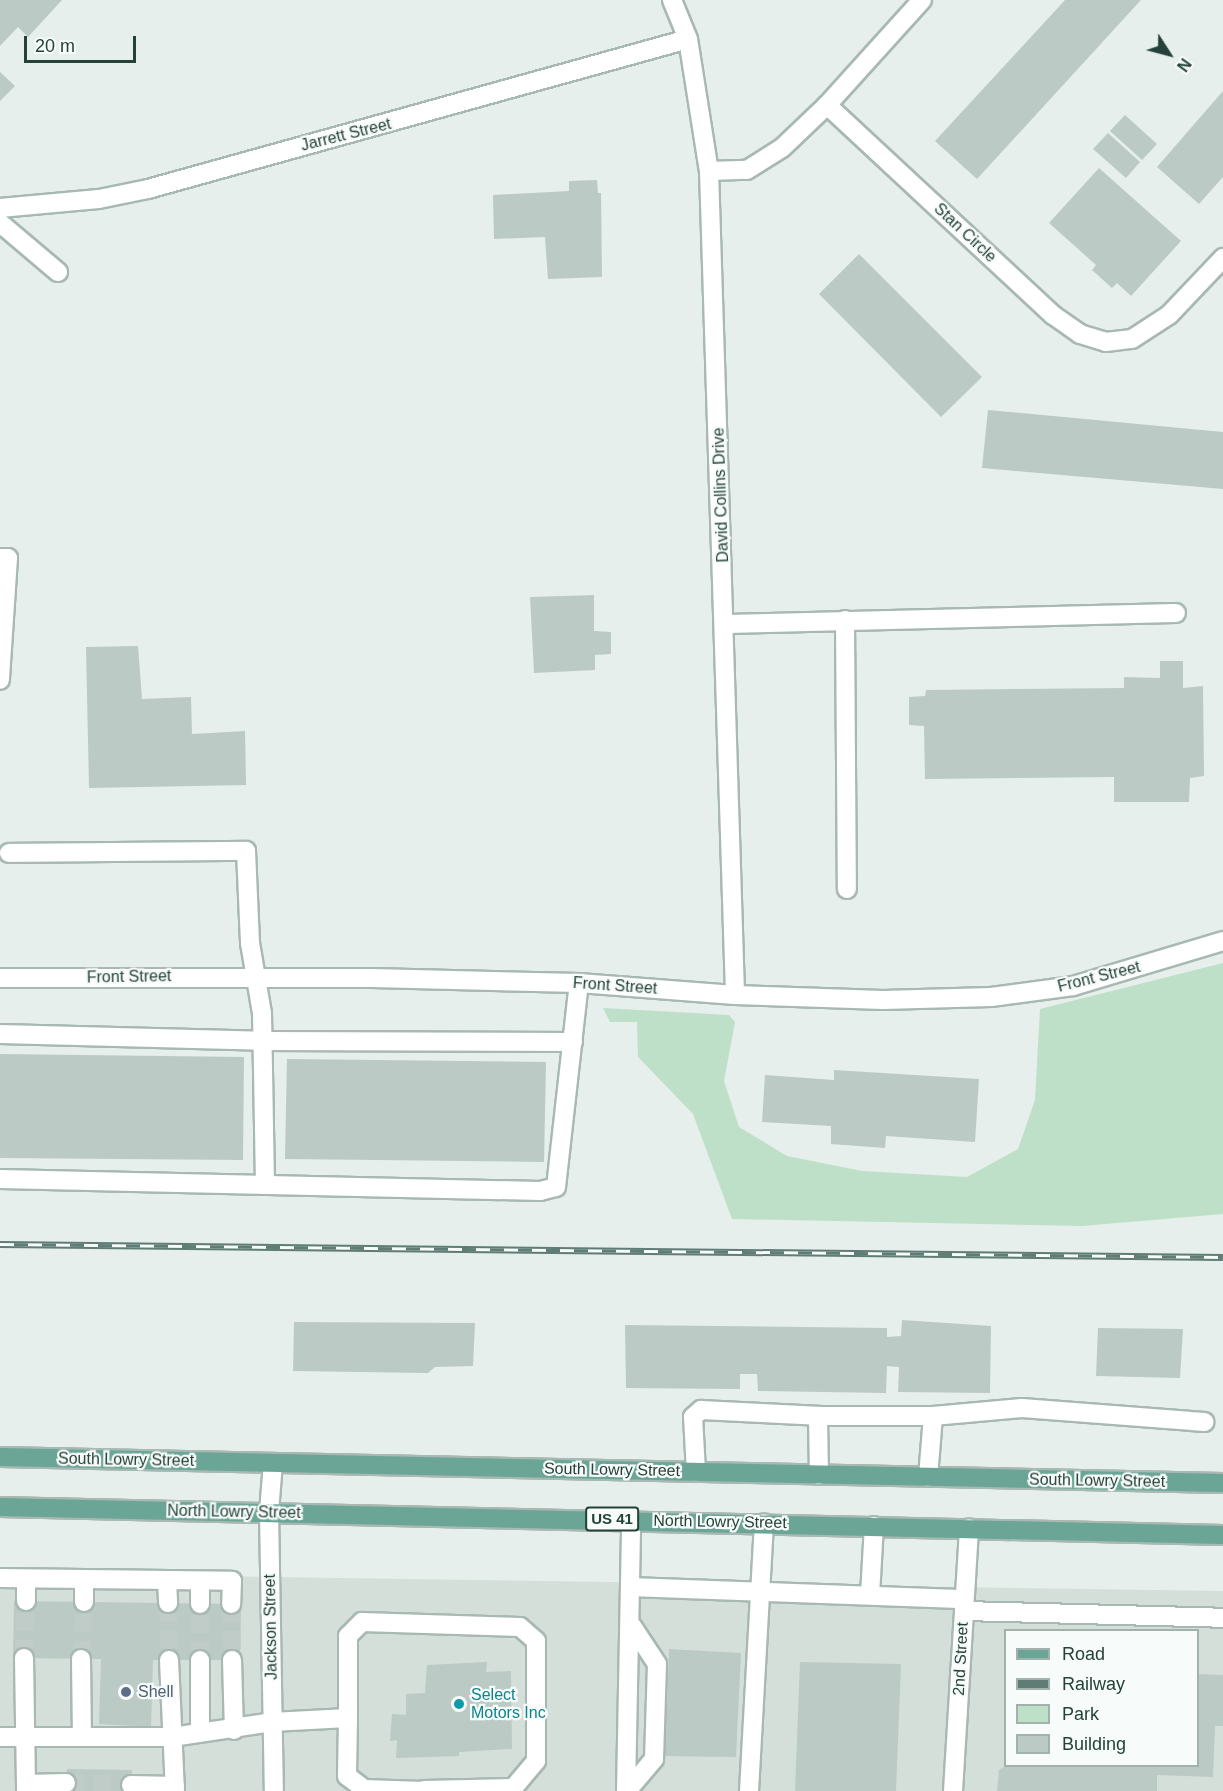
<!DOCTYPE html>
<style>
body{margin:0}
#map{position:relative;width:1223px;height:1791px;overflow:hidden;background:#e6efeb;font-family:Helvetica,sans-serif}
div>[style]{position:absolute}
.built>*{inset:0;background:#d4dfda}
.green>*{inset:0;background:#bfe0c8}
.building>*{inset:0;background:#bbcac4}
.minor-tunnel>*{height:18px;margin-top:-9px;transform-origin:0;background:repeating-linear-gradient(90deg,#bfccc8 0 18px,transparent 0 27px)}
.roads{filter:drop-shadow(2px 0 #a8b8b2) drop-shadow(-2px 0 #a8b8b2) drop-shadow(0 2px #a8b8b2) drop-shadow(0 -2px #a8b8b2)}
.minor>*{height:18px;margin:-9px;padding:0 9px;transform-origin:9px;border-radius:9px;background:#fff}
.major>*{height:18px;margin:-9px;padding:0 9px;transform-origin:9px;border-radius:9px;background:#6aa596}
.rail>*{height:7px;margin-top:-3.5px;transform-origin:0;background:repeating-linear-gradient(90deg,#f7fbf9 0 14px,#5f7d75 0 28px);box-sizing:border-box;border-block:2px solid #5f7d75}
.dots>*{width:16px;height:16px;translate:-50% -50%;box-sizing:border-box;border:3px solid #f7fbf9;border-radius:50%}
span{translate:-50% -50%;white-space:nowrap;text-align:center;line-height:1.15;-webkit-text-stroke:4.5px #f7fbf9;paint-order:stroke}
.shield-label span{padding:2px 4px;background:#f7fbf9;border:2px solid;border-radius:4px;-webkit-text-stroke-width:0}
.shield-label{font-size:15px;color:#24423a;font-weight:700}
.street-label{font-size:16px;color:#24423a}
.service-label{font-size:16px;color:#4e5e75}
.left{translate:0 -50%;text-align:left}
.culture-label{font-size:16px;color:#0d838f}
.legend{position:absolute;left:1004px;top:1629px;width:195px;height:138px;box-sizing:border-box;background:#f7fbf9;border:2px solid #a3b1ad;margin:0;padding:8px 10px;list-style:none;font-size:18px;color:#24423a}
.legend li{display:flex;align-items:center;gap:12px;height:30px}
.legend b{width:30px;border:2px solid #a3b1ad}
.north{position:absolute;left:1139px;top:24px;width:60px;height:60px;-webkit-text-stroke:4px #f7fbf9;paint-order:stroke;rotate:126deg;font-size:16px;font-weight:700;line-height:24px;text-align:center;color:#24423a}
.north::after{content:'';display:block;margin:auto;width:21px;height:27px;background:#24423a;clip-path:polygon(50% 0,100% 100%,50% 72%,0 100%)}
.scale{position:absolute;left:24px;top:36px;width:112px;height:27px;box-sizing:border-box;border:3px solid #24423a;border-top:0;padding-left:8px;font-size:18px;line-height:21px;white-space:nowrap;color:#24423a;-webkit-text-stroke:4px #f7fbf9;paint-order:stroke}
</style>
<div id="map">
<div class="built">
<i style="clip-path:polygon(evenodd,0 1573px,1223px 1591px,1223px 1791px,0 1791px,0 1573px,1006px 1630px,1198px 1630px,1198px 1766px,1006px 1766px,1006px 1630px)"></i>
</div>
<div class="green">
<i style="clip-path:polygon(1223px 963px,1223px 1214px,1082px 1226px,732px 1219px,693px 1114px,638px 1057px,637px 1022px,610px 1022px,603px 1008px,729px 1015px,735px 1022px,724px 1081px,739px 1127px,787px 1156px,862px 1171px,967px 1177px,1018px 1149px,1035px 1100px,1040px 1009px)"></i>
</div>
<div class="building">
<i style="clip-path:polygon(0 0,62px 0,28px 37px,18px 27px,0 46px)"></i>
<i style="clip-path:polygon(1065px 0,1141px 0,977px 179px,935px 141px)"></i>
<i style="clip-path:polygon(0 72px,15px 86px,0 101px)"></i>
<i style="clip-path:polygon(1223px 91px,1223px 177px,1199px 204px,1157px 167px)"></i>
<i style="clip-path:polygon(1125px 115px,1157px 144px,1142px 160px,1110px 131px)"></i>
<i style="clip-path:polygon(1108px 133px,1140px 162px,1126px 178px,1093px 149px)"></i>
<i style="clip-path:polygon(1099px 168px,1181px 241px,1131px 296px,1117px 283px,1112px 288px,1092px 270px,1096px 265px,1049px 223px)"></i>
<i style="clip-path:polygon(597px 180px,598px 193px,601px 193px,602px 277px,548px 279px,545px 237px,494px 239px,493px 195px,569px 191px,569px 181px)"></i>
<i style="clip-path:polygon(859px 254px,982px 377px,941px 417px,819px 294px)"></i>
<i style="clip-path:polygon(988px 410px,1223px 432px,1223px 489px,982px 468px)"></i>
<i style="clip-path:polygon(594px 595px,594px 631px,611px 632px,611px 654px,595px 655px,595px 670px,534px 673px,530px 597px)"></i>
<i style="clip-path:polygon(138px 646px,142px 699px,191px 697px,192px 734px,245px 731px,246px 785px,89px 788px,86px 647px)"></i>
<i style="clip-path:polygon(1160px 661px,1183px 661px,1183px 688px,1203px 686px,1204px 776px,1190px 778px,1189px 802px,1114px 802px,1114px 777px,925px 779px,924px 726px,909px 725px,909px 697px,925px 696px,926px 690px,1124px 688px,1124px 677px,1160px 678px)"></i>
<i style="clip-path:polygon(0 1054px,244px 1057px,243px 1160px,0 1158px)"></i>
<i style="clip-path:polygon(287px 1059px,546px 1062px,544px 1162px,285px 1159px)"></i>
<i style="clip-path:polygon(834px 1070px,979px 1079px,975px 1142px,886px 1136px,885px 1148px,831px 1144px,831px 1126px,762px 1122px,765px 1075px,834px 1080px)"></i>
<i style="clip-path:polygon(902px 1320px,991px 1326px,990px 1393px,898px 1392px,899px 1367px,887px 1366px,886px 1393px,758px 1391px,757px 1374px,740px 1374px,740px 1389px,626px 1388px,625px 1325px,887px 1328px,887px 1337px,901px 1336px)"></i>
<i style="clip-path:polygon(294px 1322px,475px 1323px,473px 1366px,435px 1367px,428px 1373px,293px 1371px)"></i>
<i style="clip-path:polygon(1098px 1328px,1183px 1329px,1180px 1378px,1096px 1376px)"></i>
<i style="clip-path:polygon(14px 1601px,241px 1604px,240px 1660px,153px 1660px,151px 1727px,99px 1724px,101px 1659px,13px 1658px)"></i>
<i style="clip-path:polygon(669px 1649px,741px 1653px,736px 1757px,665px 1756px,665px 1735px,659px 1736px,661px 1706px,667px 1705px)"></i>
<i style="clip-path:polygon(487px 1662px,486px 1672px,511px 1671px,512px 1749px,459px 1752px,459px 1756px,396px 1758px,397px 1740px,390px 1741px,392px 1714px,406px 1715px,406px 1694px,425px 1693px,427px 1665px)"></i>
<i style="clip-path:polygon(800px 1662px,901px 1664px,896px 1791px,795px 1791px)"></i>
<i style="clip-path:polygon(1198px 1674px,1223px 1675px,1223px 1726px,1215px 1726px,1213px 1777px,1157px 1775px,1157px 1791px,997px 1791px,999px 1770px,1006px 1766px,1198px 1766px)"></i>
<i style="clip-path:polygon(67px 1769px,132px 1770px,131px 1791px,65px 1791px)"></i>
</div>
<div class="minor-tunnel">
<i style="left:168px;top:1603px;width:57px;rotate:89deg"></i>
<i style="left:231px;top:1604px;width:56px;rotate:89deg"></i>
<i style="left:24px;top:1658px;width:57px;rotate:-88deg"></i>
<i style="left:81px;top:1659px;width:57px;rotate:-87deg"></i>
<i style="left:200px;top:1660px;width:56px;rotate:-90deg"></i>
<i style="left:66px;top:1783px;width:65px;rotate:1.8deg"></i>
</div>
<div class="roads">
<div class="minor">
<i style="left:672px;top:0;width:42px;rotate:67.7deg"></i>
<i style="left:688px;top:39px;width:134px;rotate:81deg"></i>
<i style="left:709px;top:171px;width:824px;rotate:88.19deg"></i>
<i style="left:922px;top:0;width:142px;rotate:132.1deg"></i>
<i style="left:827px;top:105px;width:309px;rotate:42.9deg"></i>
<i style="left:1053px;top:315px;width:33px;rotate:35deg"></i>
<i style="left:1080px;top:334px;width:27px;rotate:17deg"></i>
<i style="left:1106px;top:342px;width:26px;rotate:-7deg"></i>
<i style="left:1132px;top:339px;width:44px;rotate:-33deg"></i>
<i style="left:1169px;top:315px;width:79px;rotate:-46.5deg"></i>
<i style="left:709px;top:171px;width:38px;rotate:-2deg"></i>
<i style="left:747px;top:170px;width:41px;rotate:-32.2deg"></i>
<i style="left:782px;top:148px;width:62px;rotate:-43.7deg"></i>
<i style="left:0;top:208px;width:99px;rotate:-5.2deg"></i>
<i style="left:99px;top:199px;width:50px;rotate:-11.5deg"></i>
<i style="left:148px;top:189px;width:560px;rotate:-15.52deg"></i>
<i style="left:0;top:223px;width:76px;rotate:40.2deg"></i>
<i style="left:0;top:558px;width:8px"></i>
<i style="left:8px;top:558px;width:122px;rotate:93.8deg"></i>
<i style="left:845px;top:620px;width:269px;rotate:89.6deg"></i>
<i style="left:726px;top:624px;width:450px;rotate:-1.4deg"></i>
<i style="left:9px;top:853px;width:237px;rotate:-0.5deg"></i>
<i style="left:246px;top:851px;width:92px;rotate:87.5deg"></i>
<i style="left:250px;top:943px;width:71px;rotate:80.3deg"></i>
<i style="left:262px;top:1013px;width:172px;rotate:89deg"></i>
<i style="left:0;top:978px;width:372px"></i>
<i style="left:372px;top:978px;width:207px;rotate:1.4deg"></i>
<i style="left:579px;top:983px;width:156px;rotate:4.4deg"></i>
<i style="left:735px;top:995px;width:148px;rotate:1.9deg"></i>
<i style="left:883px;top:1000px;width:108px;rotate:-1.6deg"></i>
<i style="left:991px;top:997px;width:83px;rotate:-7.6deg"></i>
<i style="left:1073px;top:986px;width:157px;rotate:-16.7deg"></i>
<i style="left:0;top:1034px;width:262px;rotate:1.5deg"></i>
<i style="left:262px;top:1041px;width:311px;rotate:0.2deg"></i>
<i style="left:0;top:1179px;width:540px;rotate:1.27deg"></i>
<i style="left:540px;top:1191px;width:16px;rotate:-14deg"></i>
<i style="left:556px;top:1187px;width:205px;rotate:-83.6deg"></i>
<i style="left:273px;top:1463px;width:49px;rotate:94.7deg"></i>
<i style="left:269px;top:1512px;width:279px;rotate:89deg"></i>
<i style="left:696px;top:1472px;width:55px;rotate:-93.1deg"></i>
<i style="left:693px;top:1417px;width:11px;rotate:-41deg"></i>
<i style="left:701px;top:1410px;width:121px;rotate:2.8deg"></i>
<i style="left:819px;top:1475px;width:59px;rotate:-91deg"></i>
<i style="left:818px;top:1416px;width:115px"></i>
<i style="left:928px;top:1477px;width:61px;rotate:-85.3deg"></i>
<i style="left:933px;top:1416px;width:89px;rotate:-5.1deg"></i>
<i style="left:1022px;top:1408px;width:183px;rotate:4.4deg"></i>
<i style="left:0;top:1578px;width:232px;rotate:0.7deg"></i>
<i style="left:232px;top:1581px;width:23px;rotate:92deg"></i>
<i style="left:167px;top:1581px;width:22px;rotate:87deg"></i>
<i style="left:200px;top:1582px;width:22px;rotate:90deg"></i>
<i style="left:632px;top:1587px;width:332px;rotate:2.1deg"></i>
<i style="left:870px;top:1595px;width:69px;rotate:-86.7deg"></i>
<i style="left:26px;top:1601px;width:22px;rotate:-90deg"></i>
<i style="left:84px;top:1602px;width:22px;rotate:-90deg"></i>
<i style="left:964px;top:1611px;width:259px;rotate:1.5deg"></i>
<i style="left:24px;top:1658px;width:133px;rotate:89.1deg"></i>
<i style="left:81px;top:1659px;width:78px;rotate:89.3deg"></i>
<i style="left:169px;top:1660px;width:131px;rotate:87.4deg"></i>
<i style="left:232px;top:1660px;width:70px;rotate:88.4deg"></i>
<i style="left:348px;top:1718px;width:82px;rotate:-90deg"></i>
<i style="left:348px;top:1636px;width:20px;rotate:-45deg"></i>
<i style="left:362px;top:1622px;width:158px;rotate:1.8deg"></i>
<i style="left:520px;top:1627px;width:21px;rotate:41deg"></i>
<i style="left:536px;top:1641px;width:120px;rotate:90deg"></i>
<i style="left:536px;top:1761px;width:35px;rotate:130deg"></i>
<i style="left:513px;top:1788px;width:89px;rotate:178.7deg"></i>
<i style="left:200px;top:1732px;width:72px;rotate:-90deg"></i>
<i style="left:0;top:1737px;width:172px"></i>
<i style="left:172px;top:1737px;width:101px;rotate:-8.5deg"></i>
<i style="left:272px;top:1722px;width:76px;rotate:-3deg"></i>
<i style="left:348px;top:1718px;width:58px;rotate:91deg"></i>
<i style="left:347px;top:1776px;width:21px;rotate:37deg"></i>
<i style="left:364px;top:1789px;width:60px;rotate:1.9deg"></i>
<i style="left:26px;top:1784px;width:40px;rotate:-1.4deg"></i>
<i style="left:131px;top:1785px;width:44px;rotate:1.3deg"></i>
<i style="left:626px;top:1791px;width:271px;rotate:-88.9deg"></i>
<i style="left:627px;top:1791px;width:42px;rotate:-49.8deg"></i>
<i style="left:654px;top:1759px;width:95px;rotate:-88.2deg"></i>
<i style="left:657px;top:1664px;width:45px;rotate:-123.3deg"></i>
<i style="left:749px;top:1791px;width:268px;rotate:-86.8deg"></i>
<i style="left:953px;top:1791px;width:263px;rotate:-86.5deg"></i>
</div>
<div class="major">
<i style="left:0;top:1457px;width:1223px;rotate:1.22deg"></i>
<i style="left:0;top:1507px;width:1223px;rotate:1.31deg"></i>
</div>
</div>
<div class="rail">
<i style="left:0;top:1244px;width:1223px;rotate:0.61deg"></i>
</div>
<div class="dots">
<i style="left:126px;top:1692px;background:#5c6f8a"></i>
<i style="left:459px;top:1704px;background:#0f9aa8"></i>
</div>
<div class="shield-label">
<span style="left:612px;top:1519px">US 41</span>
</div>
<div class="street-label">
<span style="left:346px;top:135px;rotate:-14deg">Jarrett Street</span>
<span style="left:965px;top:233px;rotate:43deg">Stan Circle</span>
<span style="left:721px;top:495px;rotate:-92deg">David Collins Drive</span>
<span style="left:129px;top:977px;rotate:-1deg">Front Street</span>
<span style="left:1099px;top:977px;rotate:-14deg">Front Street</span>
<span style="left:615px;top:986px;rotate:4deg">Front Street</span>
<span style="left:126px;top:1460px;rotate:1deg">South Lowry Street</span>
<span style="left:612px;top:1470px;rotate:1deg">South Lowry Street</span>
<span style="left:1097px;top:1481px;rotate:1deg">South Lowry Street</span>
<span style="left:234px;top:1512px;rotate:1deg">North Lowry Street</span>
<span style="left:720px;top:1522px;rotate:1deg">North Lowry Street</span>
<span style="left:271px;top:1627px;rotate:-91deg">Jackson Street</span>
<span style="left:961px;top:1659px;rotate:-87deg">2nd Street</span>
</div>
<div class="service-label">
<span class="left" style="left:138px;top:1692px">Shell</span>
</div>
<div class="culture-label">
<span class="left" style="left:471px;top:1704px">Select<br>Motors Inc</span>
</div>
<ul class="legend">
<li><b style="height:8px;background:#6aa596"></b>Road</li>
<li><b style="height:8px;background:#5f7d75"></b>Railway</li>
<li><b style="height:16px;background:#bfe0c8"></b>Park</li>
<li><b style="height:16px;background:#bbcac4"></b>Building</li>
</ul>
<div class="north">N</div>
<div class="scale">20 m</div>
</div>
